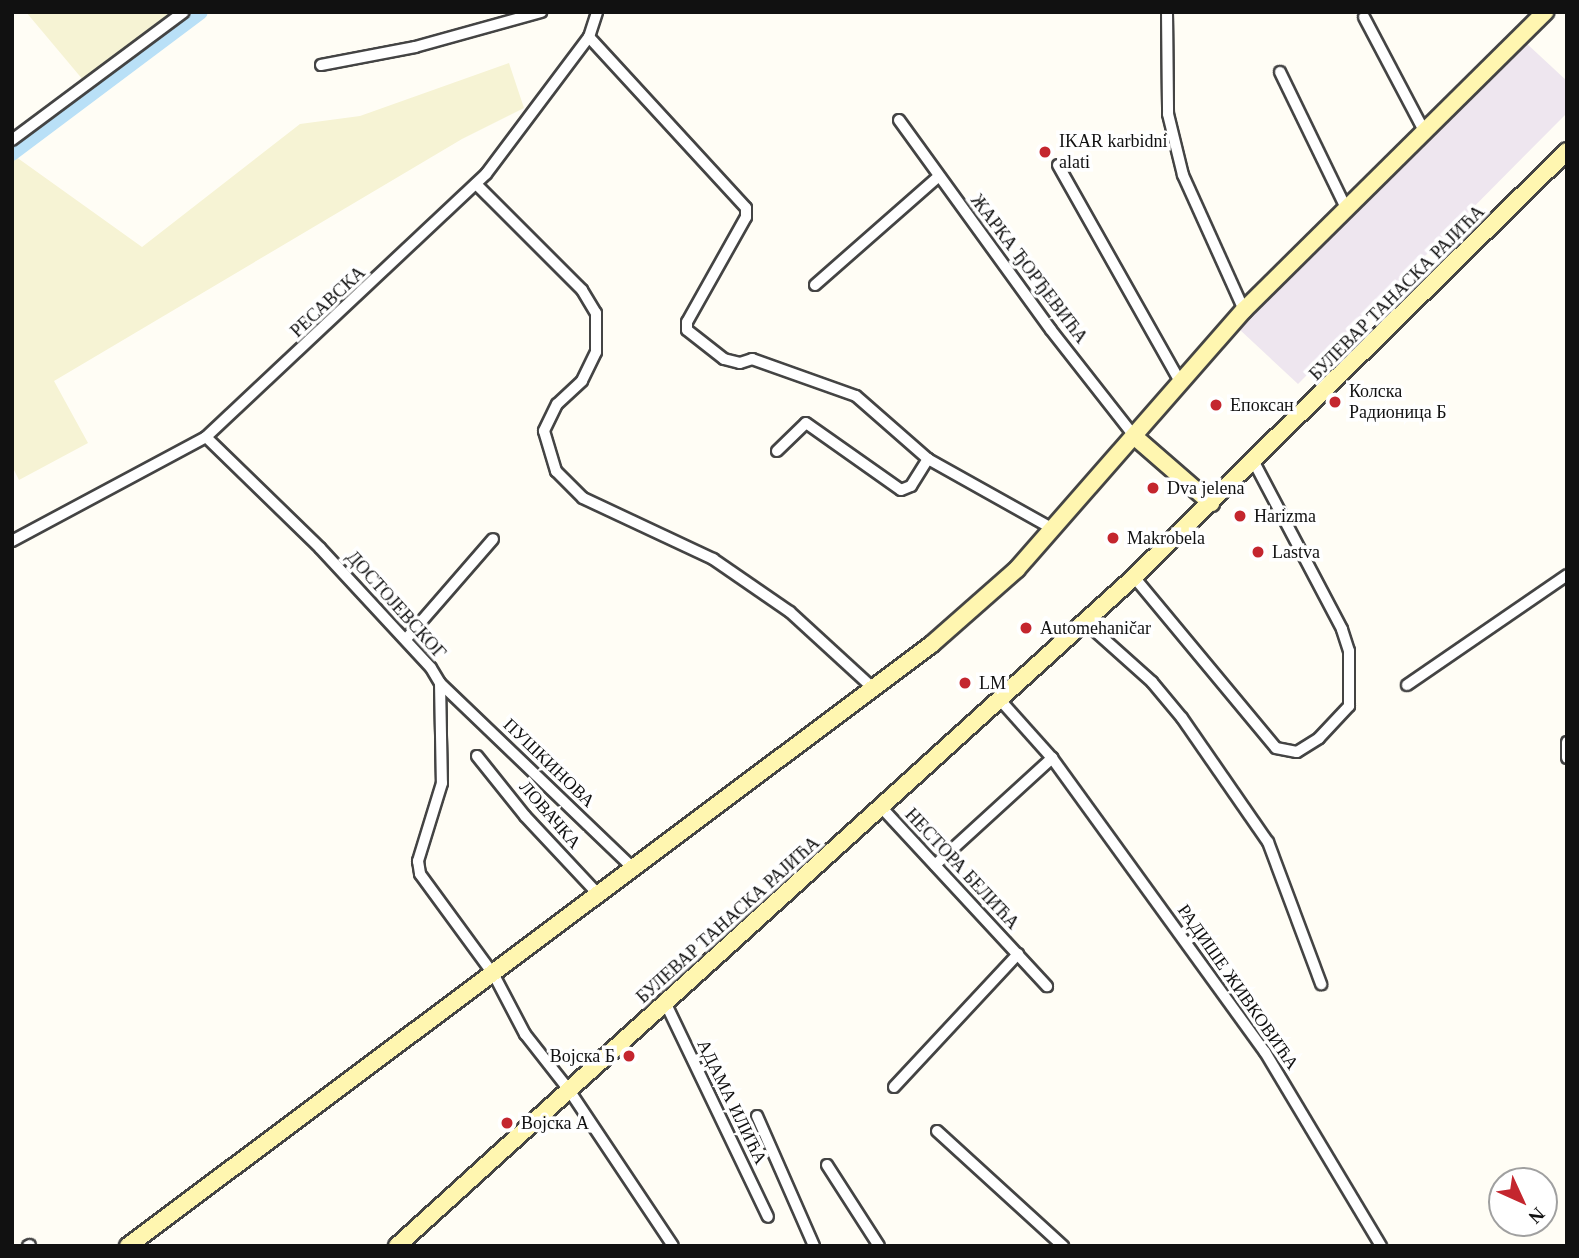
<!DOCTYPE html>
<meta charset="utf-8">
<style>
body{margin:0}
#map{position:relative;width:1579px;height:1258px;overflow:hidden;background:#fffdf5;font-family:Georgia,serif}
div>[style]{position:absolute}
.industrial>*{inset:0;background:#eee6ef}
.farmland>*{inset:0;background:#f6f3d4}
.canal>*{height:14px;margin:-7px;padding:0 7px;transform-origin:7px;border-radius:7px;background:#b9e0f7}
.roads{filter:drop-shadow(2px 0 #444) drop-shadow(-2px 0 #444) drop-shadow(0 2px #444) drop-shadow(0 -2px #444)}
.street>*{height:10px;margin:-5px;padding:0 5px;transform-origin:5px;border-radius:5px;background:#fff}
.secondary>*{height:16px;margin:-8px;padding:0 8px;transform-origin:8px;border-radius:8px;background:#fff6b0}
.dots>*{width:19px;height:19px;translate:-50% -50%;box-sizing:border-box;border:4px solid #fff;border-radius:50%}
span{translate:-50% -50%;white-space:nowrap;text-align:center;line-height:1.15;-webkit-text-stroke:7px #fff;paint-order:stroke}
.poi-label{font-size:18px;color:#111}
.left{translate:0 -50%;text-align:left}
.right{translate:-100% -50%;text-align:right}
.street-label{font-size:18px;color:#111}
.frame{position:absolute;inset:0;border:14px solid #111;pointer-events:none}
.north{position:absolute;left:1488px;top:1167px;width:70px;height:70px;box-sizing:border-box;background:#fff;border:2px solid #a0a0a0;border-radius:50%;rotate:135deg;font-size:19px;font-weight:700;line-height:28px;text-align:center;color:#111}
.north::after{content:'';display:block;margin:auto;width:24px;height:32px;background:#c4262e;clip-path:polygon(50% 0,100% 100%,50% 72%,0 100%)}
</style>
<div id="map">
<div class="industrial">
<i style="clip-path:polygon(1525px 42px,1567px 81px,1567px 113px,1298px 384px,1239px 329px)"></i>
</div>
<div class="farmland">
<i style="clip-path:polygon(26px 12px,190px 12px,94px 93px)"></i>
<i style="clip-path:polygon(509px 63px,524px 108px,462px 139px,54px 381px,88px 443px,19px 480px,12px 466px,12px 154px,142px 247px,300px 124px,360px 116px)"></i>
</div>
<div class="canal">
<i style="left:12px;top:154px;width:236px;rotate:-36.9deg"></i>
</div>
<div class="roads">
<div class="street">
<i style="left:1167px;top:12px;width:102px;rotate:89.4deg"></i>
<i style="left:1168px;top:114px;width:63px;rotate:76.2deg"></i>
<i style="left:1183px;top:175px;width:148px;rotate:65.7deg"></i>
<i style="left:1364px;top:17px;width:129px;rotate:62.2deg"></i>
<i style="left:589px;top:37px;width:232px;rotate:47.4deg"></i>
<i style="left:746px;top:208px;width:9px;rotate:90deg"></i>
<i style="left:746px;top:217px;width:120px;rotate:119.3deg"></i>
<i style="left:687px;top:322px;width:8px;rotate:90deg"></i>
<i style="left:687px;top:330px;width:47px;rotate:38.1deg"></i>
<i style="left:724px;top:359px;width:16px;rotate:14deg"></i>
<i style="left:740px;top:363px;width:13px;rotate:-18deg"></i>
<i style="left:752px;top:359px;width:110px;rotate:19.6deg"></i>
<i style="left:856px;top:396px;width:96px;rotate:41.2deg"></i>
<i style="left:928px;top:459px;width:143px;rotate:29.2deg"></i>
<i style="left:321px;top:65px;width:96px;rotate:-10.8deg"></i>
<i style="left:415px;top:47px;width:131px;rotate:-15.5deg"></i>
<i style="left:1280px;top:72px;width:151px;rotate:64.1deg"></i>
<i style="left:899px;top:120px;width:259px;rotate:54.1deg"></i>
<i style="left:1051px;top:330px;width:136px;rotate:51.9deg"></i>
<i style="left:12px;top:140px;width:214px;rotate:-36.7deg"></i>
<i style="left:1058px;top:165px;width:247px;rotate:60.6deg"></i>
<i style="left:476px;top:184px;width:150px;rotate:45deg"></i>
<i style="left:582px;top:290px;width:27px;rotate:59deg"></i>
<i style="left:596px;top:313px;width:39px;rotate:90deg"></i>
<i style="left:596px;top:352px;width:32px;rotate:116deg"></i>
<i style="left:582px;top:381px;width:34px;rotate:137deg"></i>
<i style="left:557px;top:404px;width:30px;rotate:116deg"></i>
<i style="left:544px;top:431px;width:42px;rotate:73.3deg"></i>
<i style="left:556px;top:471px;width:38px;rotate:45deg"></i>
<i style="left:583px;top:498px;width:144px;rotate:25.1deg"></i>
<i style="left:713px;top:559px;width:93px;rotate:34.5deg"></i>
<i style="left:790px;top:612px;width:115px;rotate:42.5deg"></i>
<i style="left:815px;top:285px;width:164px;rotate:-41.3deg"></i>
<i style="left:206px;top:437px;width:159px;rotate:44.2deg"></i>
<i style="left:320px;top:548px;width:163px;rotate:47.2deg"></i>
<i style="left:431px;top:668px;width:17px;rotate:59deg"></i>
<i style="left:440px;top:683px;width:100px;rotate:88.9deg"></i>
<i style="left:442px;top:783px;width:82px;rotate:107.1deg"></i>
<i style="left:418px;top:861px;width:13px;rotate:81deg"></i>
<i style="left:420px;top:874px;width:125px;rotate:53.8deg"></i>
<i style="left:494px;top:975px;width:67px;rotate:62.3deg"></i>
<i style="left:525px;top:1034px;width:71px;rotate:51.8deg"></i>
<i style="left:569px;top:1090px;width:187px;rotate:56.3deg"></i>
<i style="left:777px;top:451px;width:40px;rotate:-44deg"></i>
<i style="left:806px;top:423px;width:116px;rotate:35.2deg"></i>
<i style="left:901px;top:490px;width:11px;rotate:-22deg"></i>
<i style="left:911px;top:486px;width:32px;rotate:-58deg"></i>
<i style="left:12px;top:541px;width:220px;rotate:-28.2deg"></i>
<i style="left:206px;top:437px;width:384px;rotate:-43.2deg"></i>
<i style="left:486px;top:174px;width:171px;rotate:-53.1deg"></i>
<i style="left:589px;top:37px;width:26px;rotate:-72deg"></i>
<i style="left:1134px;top:577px;width:222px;rotate:50.3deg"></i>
<i style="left:1276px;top:748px;width:21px;rotate:11deg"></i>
<i style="left:1297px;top:752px;width:26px;rotate:-32deg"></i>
<i style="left:1319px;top:738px;width:44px;rotate:-46.8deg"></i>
<i style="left:1349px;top:706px;width:55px;rotate:-90deg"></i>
<i style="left:1349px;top:651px;width:23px;rotate:-108deg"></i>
<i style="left:1342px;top:629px;width:189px;rotate:-117.8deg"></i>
<i style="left:1085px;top:622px;width:90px;rotate:41.8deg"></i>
<i style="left:1152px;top:682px;width:47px;rotate:50.2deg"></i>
<i style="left:1182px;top:718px;width:151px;rotate:55.3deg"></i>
<i style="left:1268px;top:842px;width:152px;rotate:69.5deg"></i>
<i style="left:407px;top:638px;width:131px;rotate:-49deg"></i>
<i style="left:440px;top:683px;width:270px;rotate:43.8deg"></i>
<i style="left:1407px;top:685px;width:194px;rotate:-34.5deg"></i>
<i style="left:1001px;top:701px;width:76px;rotate:48.2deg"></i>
<i style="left:1052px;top:758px;width:363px;rotate:54.1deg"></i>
<i style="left:1265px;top:1052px;width:226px;rotate:59.1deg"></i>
<i style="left:1567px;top:742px;width:16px;rotate:90deg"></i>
<i style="left:477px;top:756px;width:77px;rotate:51.3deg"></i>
<i style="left:525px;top:816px;width:108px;rotate:46.9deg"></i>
<i style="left:882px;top:808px;width:243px;rotate:47.2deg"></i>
<i style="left:935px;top:865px;width:159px;rotate:-42.4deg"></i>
<i style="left:665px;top:1002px;width:238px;rotate:64.4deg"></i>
<i style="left:894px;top:1087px;width:182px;rotate:-47deg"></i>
<i style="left:757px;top:1116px;width:142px;rotate:66.3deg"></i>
<i style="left:937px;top:1131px;width:171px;rotate:42.4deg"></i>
<i style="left:827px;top:1165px;width:96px;rotate:57.3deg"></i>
<i style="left:28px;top:1246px;width:2px;rotate:-27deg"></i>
</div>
<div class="secondary">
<i style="left:1135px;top:437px;width:101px;rotate:41deg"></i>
<i style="left:128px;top:1246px;width:1004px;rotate:-36.82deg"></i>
<i style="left:932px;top:644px;width:113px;rotate:-41.4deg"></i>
<i style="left:1017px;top:569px;width:344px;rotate:-48.8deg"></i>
<i style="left:1244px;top:310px;width:424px;rotate:-44.7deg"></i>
<i style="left:397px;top:1246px;width:995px;rotate:-42.23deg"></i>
<i style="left:1134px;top:577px;width:607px;rotate:-44.53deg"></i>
</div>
</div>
<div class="dots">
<i style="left:1045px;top:152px;background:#c4262e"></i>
<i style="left:1335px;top:402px;background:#c4262e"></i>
<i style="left:1216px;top:405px;background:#c4262e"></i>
<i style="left:1153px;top:488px;background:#c4262e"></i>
<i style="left:1240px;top:516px;background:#c4262e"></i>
<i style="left:1113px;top:538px;background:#c4262e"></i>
<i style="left:1258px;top:552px;background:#c4262e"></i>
<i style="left:1026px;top:628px;background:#c4262e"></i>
<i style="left:965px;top:683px;background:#c4262e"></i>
<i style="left:629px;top:1056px;background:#c4262e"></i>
<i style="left:507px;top:1123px;background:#c4262e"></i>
</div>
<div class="poi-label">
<span class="left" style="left:1059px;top:152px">IKAR karbidni<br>alati</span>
<span class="left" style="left:1349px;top:402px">Колска<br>Радионица Б</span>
<span class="left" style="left:1230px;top:405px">Епоксан</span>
<span class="left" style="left:1167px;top:488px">Dva jelena</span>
<span class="left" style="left:1254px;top:516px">Harizma</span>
<span class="left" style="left:1127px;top:538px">Makrobela</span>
<span class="left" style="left:1272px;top:552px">Lastva</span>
<span class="left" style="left:1040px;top:628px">Automehaničar</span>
<span class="left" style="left:979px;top:683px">LM</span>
<span class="right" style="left:615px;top:1056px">Војска Б</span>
<span class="left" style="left:521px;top:1123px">Војска А</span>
</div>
<div class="street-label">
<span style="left:1029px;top:269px;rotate:53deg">ЖАРКА ЂОРЂЕВИЋА</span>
<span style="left:1397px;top:293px;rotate:-45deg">БУЛЕВАР ТАНАСКА РАЈИЋА</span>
<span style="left:328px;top:302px;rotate:-43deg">РЕСАВСКА</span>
<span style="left:396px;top:605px;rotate:48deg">ДОСТОЈЕВСКОГ</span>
<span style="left:549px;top:763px;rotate:44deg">ПУШКИНОВА</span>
<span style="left:550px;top:815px;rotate:49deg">ЛОВАЧКА</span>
<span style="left:962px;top:869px;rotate:47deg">НЕСТОРА БЕЛИЋА</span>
<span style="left:728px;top:920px;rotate:-42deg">БУЛЕВАР ТАНАСКА РАЈИЋА</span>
<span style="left:1238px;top:987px;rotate:55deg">РАДИШЕ ЖИВКОВИЋА</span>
<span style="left:732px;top:1102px;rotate:64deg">АДАМА ИЛИЋА</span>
</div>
<div class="frame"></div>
<div class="north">N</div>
</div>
